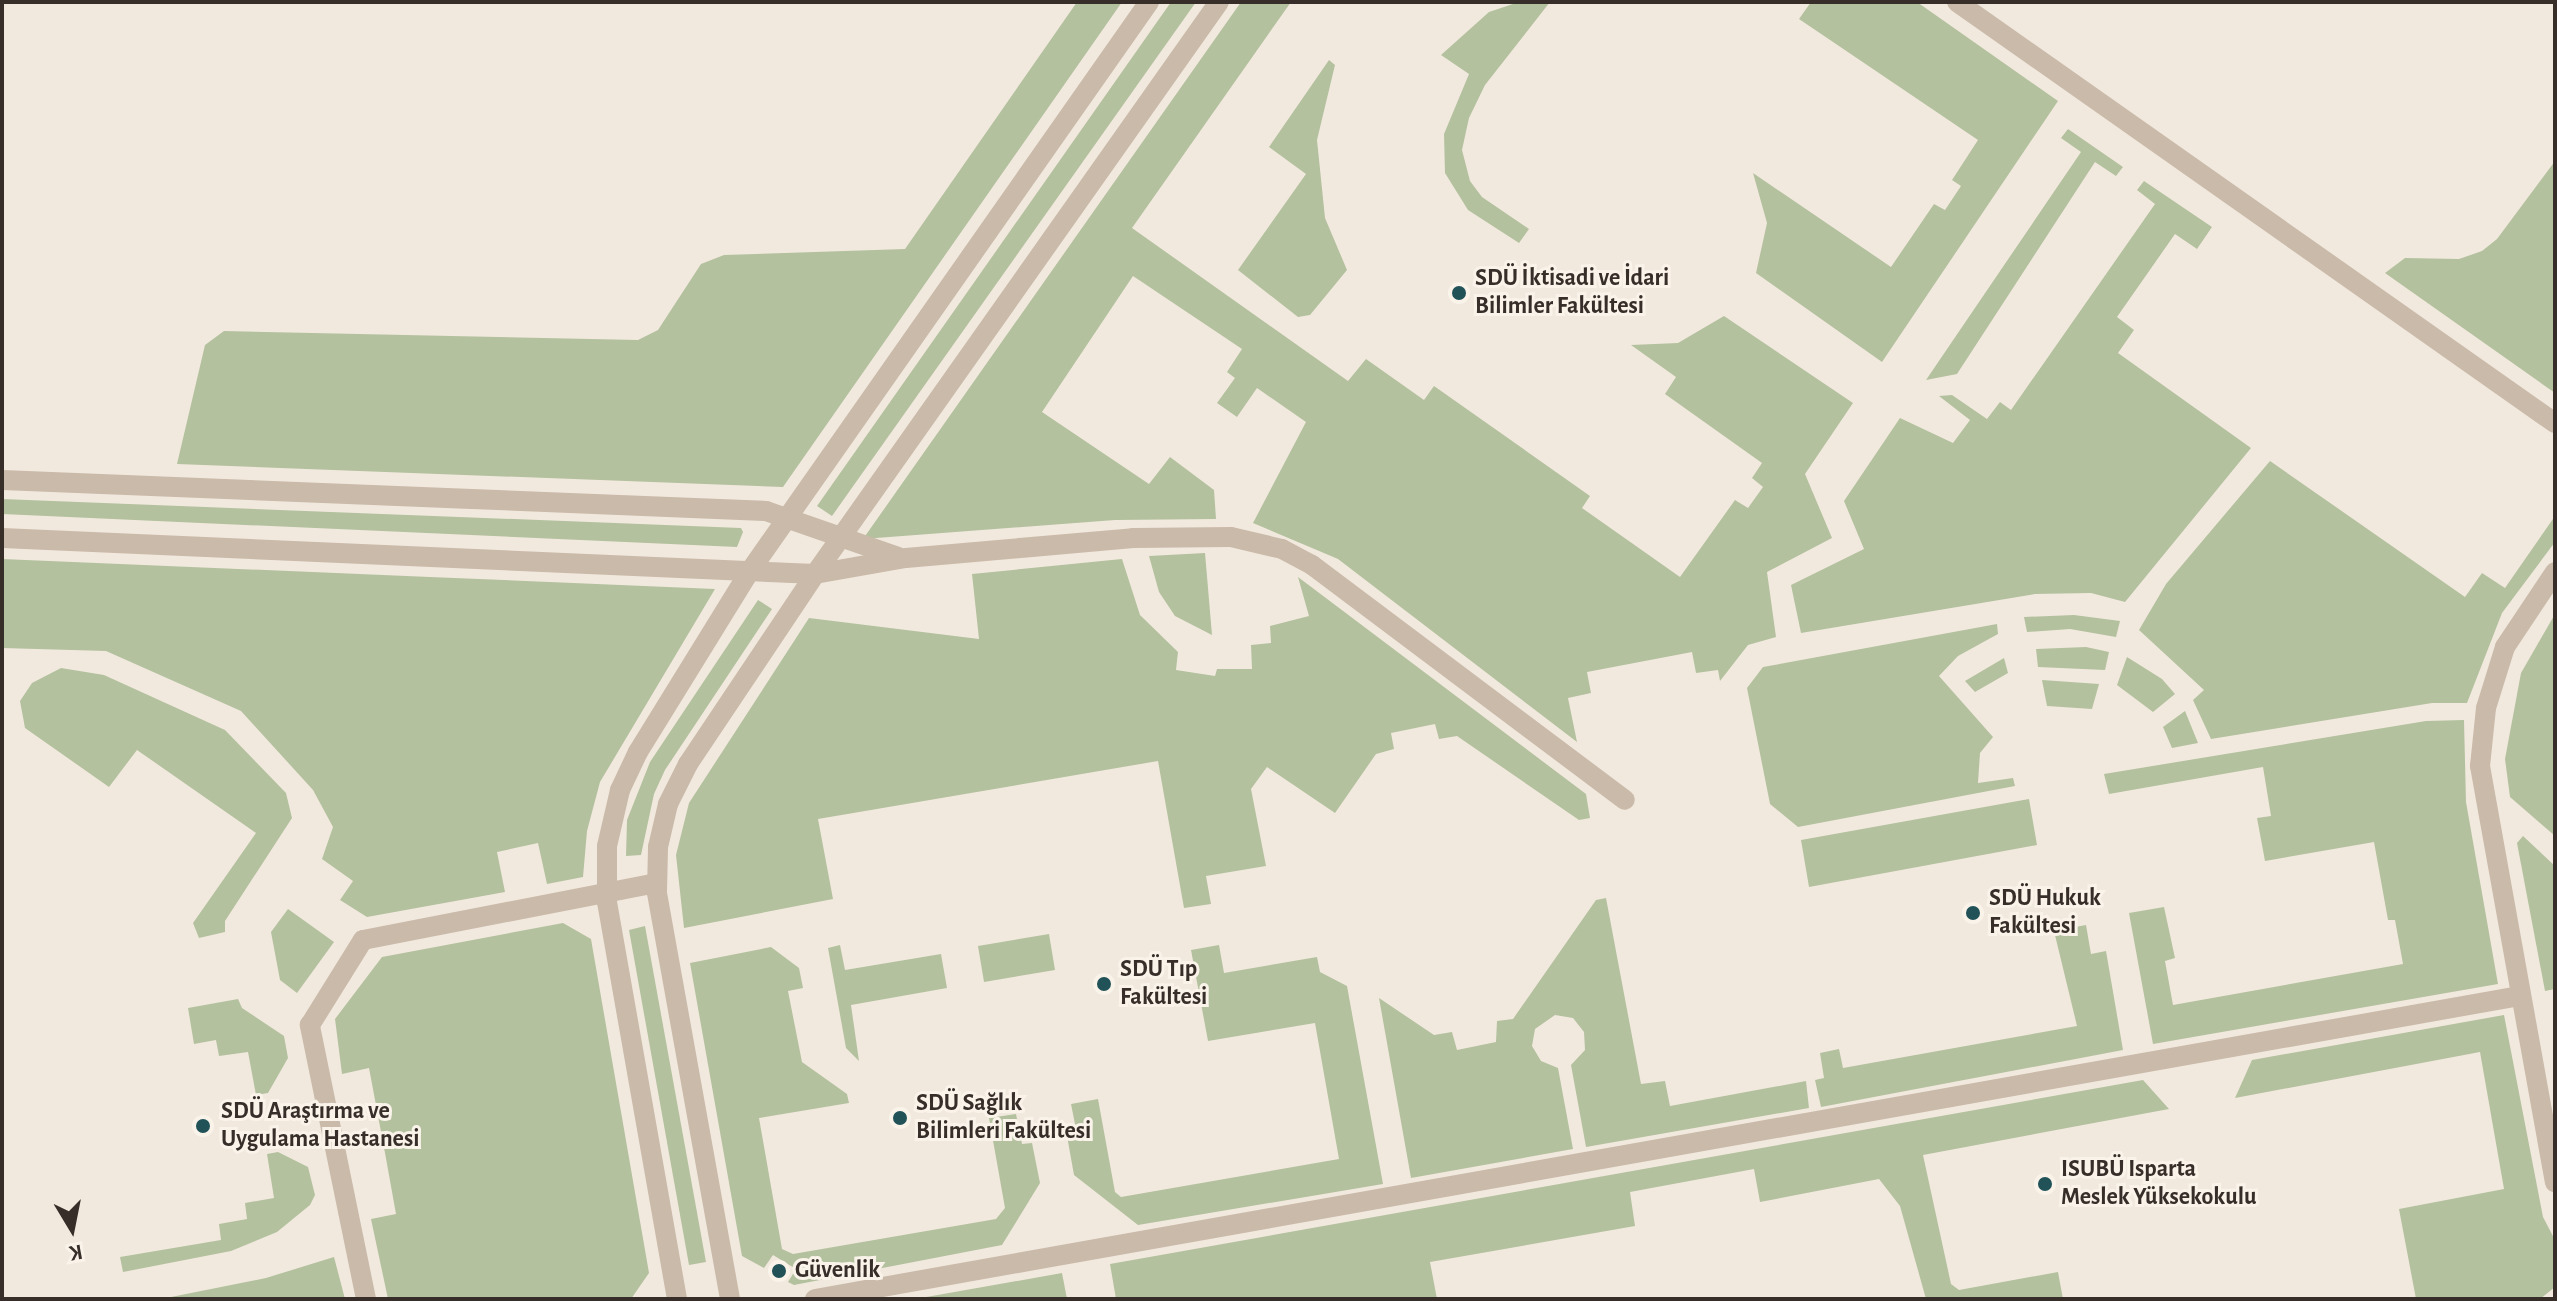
<!DOCTYPE html>
<meta charset="utf-8">
<style>
body{margin:0}
#map{position:relative;width:2557px;height:1301px;overflow:hidden;background:#f2e9de;font-family:"Alegreya Sans",sans-serif}
div>[style]{position:absolute}
.green>*{inset:0;background:#b3c19e}
.minor>*{height:20px;margin:-10px;padding:0 10px;transform-origin:10px;border-radius:10px;background:#cabaaa}
.tertiary>*{height:20px;margin:-10px;padding:0 10px;transform-origin:10px;border-radius:10px;background:#cabaaa}
.dots>*{width:22px;height:22px;translate:-50% -50%;box-sizing:border-box;border:4px solid #f9f3ea;border-radius:50%}
span{translate:-50% -50%;white-space:nowrap;text-align:center;line-height:1.15;-webkit-text-stroke:6px #f9f3ea;paint-order:stroke}
.poi-label{font-size:24px;color:#372e29;font-weight:700}
.left{translate:0 -50%;text-align:left}
.frame{position:absolute;inset:0;border:4px solid #372e29;pointer-events:none}
.north{position:absolute;left:32px;top:1189px;width:80px;height:80px;-webkit-text-stroke:6px #f9f3ea;paint-order:stroke;rotate:170deg;font-size:22px;font-weight:700;line-height:32px;text-align:center;color:#372e29}
.north::after{content:'';display:block;margin:auto;width:28px;height:36px;background:#372e29;clip-path:polygon(50% 0,100% 100%,50% 72%,0 100%)}
</style>
<div id="map">
<div class="green">
<i style="clip-path:polygon(1077px 2px,1122px 2px,783px 487px,177px 464px,205px 345px,224px 331px,638px 340px,658px 330px,701px 264px,724px 255px,905px 249px)"></i>
<i style="clip-path:polygon(1171px 2px,1196px 2px,832px 516px,817px 506px)"></i>
<i style="clip-path:polygon(1241px 2px,1291px 2px,1132px 228px,1348px 381px,1366px 359px,1424px 400px,1434px 386px,1590px 496px,1582px 508px,1680px 577px,1735px 500px,1748px 508px,1763px 487px,1752px 478px,1762px 463px,1665px 394px,1676px 377px,1631px 345px,1678px 343px,1724px 316px,1853px 403px,1805px 474px,1832px 538px,1767px 572px,1776px 637px,1748px 645px,1720px 681px,1718px 670px,1696px 673px,1692px 652px,1587px 672px,1591px 693px,1568px 698px,1577px 742px,1338px 559px,1253px 523px,1306px 422px,1257px 388px,1237px 417px,1217px 403px,1235px 378px,1227px 372px,1242px 349px,1133px 276px,1042px 412px,1149px 484px,1170px 457px,1214px 490px,1216px 519px,1115px 520px,863px 539px)"></i>
<i style="clip-path:polygon(1519px 2px,1550px 2px,1485px 85px,1469px 118px,1462px 150px,1470px 181px,1482px 197px,1529px 229px,1519px 243px,1468px 210px,1445px 173px,1444px 134px,1469px 74px,1441px 55px,1489px 12px)"></i>
<i style="clip-path:polygon(1811px 2px,1917px 2px,2058px 101px,1882px 362px,1756px 273px,1767px 223px,1753px 173px,1891px 267px,1934px 204px,1945px 210px,1961px 186px,1952px 180px,1978px 140px,1799px 19px)"></i>
<i style="clip-path:polygon(1329px 60px,1335px 65px,1317px 140px,1325px 218px,1347px 270px,1310px 315px,1298px 317px,1238px 270px,1306px 174px,1269px 147px)"></i>
<i style="clip-path:polygon(2068px 129px,2123px 167px,2116px 176px,2095px 162px,1957px 374px,1926px 380px,2081px 152px,2061px 138px)"></i>
<i style="clip-path:polygon(2555px 161px,2555px 393px,2385px 273px,2405px 258px,2459px 259px,2482px 251px,2497px 239px)"></i>
<i style="clip-path:polygon(2144px 181px,2212px 227px,2197px 249px,2175px 234px,2117px 317px,2134px 330px,2118px 353px,2251px 448px,2125px 602px,2091px 593px,2035px 594px,1801px 633px,1791px 585px,1864px 549px,1844px 501px,1900px 418px,1953px 443px,1970px 420px,1939px 396px,1952px 395px,1987px 419px,2000px 402px,2011px 410px,2155px 204px,2137px 190px)"></i>
<i style="clip-path:polygon(2270px 461px,2465px 597px,2482px 573px,2505px 588px,2555px 516px,2555px 542px,2502px 613px,2467px 703px,2432px 703px,2211px 739px,2193px 700px,2204px 690px,2139px 630px,2166px 584px)"></i>
<i style="clip-path:polygon(2px 499px,741px 528px,743px 532px,737px 547px,2px 514px)"></i>
<i style="clip-path:polygon(1205px 553px,1212px 635px,1175px 616px,1159px 592px,1149px 556px)"></i>
<i style="clip-path:polygon(2px 559px,430px 577px,715px 589px,600px 782px,587px 831px,583px 877px,547px 884px,538px 843px,497px 852px,505px 892px,367px 917px,340px 900px,353px 881px,322px 859px,333px 827px,313px 790px,241px 711px,106px 651px,2px 648px)"></i>
<i style="clip-path:polygon(1122px 559px,1140px 615px,1178px 652px,1176px 670px,1215px 676px,1217px 669px,1252px 669px,1251px 645px,1271px 643px,1270px 626px,1309px 616px,1298px 577px,1586px 794px,1590px 818px,1579px 820px,1457px 736px,1439px 739px,1435px 724px,1391px 733px,1394px 749px,1376px 754px,1335px 813px,1267px 767px,1251px 789px,1266px 866px,1206px 876px,1211px 904px,1184px 908px,1158px 761px,818px 819px,833px 899px,684px 928px,676px 855px,689px 803px,809px 618px,979px 639px,972px 574px)"></i>
<i style="clip-path:polygon(758px 600px,772px 609px,665px 770px,654px 794px,641px 855px,626px 856px,627px 820px,650px 762px)"></i>
<i style="clip-path:polygon(2555px 614px,2555px 836px,2510px 797px,2505px 759px,2521px 673px)"></i>
<i style="clip-path:polygon(2074px 615px,2120px 621px,2116px 637px,2070px 629px,2027px 632px,2024px 617px)"></i>
<i style="clip-path:polygon(1997px 624px,1998px 634px,1958px 656px,1939px 676px,1993px 737px,1980px 753px,1978px 783px,2013px 778px,2015px 786px,1798px 827px,1770px 804px,1747px 688px,1763px 667px)"></i>
<i style="clip-path:polygon(2086px 647px,2109px 652px,2105px 670px,2038px 667px,2036px 649px)"></i>
<i style="clip-path:polygon(2127px 657px,2162px 679px,2175px 694px,2153px 712px,2117px 685px)"></i>
<i style="clip-path:polygon(2004px 658px,2008px 673px,1975px 692px,1965px 681px)"></i>
<i style="clip-path:polygon(61px 668px,104px 675px,225px 730px,286px 793px,292px 818px,225px 921px,225px 932px,199px 938px,193px 923px,256px 833px,137px 750px,109px 787px,25px 728px,20px 701px,32px 683px)"></i>
<i style="clip-path:polygon(2042px 680px,2099px 684px,2092px 709px,2047px 706px)"></i>
<i style="clip-path:polygon(2185px 711px,2198px 743px,2172px 748px,2163px 727px)"></i>
<i style="clip-path:polygon(2464px 720px,2466px 802px,2498px 984px,2153px 1044px,2129px 913px,2164px 907px,2175px 958px,2165px 961px,2173px 1005px,2403px 964px,2395px 920px,2388px 920px,2374px 842px,2265px 861px,2257px 818px,2271px 816px,2263px 767px,2109px 794px,2104px 774px,2426px 721px)"></i>
<i style="clip-path:polygon(2029px 799px,2037px 845px,1809px 887px,1801px 840px)"></i>
<i style="clip-path:polygon(2523px 836px,2555px 866px,2555px 989px,2545px 991px,2517px 843px)"></i>
<i style="clip-path:polygon(1606px 898px,1641px 1084px,1665px 1081px,1670px 1106px,1806px 1081px,1809px 1108px,1586px 1147px,1571px 1065px,1585px 1050px,1584px 1032px,1573px 1018px,1555px 1015px,1535px 1029px,1532px 1046px,1541px 1061px,1558px 1068px,1573px 1149px,1411px 1178px,1379px 998px,1434px 1035px,1452px 1032px,1457px 1050px,1496px 1042px,1497px 1021px,1513px 1019px,1596px 900px)"></i>
<i style="clip-path:polygon(288px 909px,334px 942px,297px 993px,280px 980px,271px 932px)"></i>
<i style="clip-path:polygon(563px 923px,591px 939px,649px 1273px,631px 1299px,388px 1299px,371px 1219px,396px 1214px,385px 1153px,369px 1068px,342px 1074px,335px 1019px,382px 957px)"></i>
<i style="clip-path:polygon(2086px 925px,2091px 954px,2106px 951px,2123px 1050px,1821px 1107px,1815px 1080px,1824px 1078px,1820px 1053px,1839px 1049px,1843px 1068px,2077px 1026px,2054px 931px)"></i>
<i style="clip-path:polygon(645px 926px,706px 1262px,689px 1265px,629px 930px)"></i>
<i style="clip-path:polygon(1049px 934px,1055px 970px,984px 982px,978px 946px)"></i>
<i style="clip-path:polygon(840px 945px,845px 970px,941px 954px,947px 988px,851px 1005px,859px 1061px,846px 1048px,828px 948px)"></i>
<i style="clip-path:polygon(1219px 945px,1224px 973px,1317px 957px,1320px 972px,1347px 986px,1383px 1184px,1138px 1225px,1074px 1175px,1067px 1136px,1077px 1134px,1071px 1104px,1098px 1099px,1115px 1192px,1121px 1197px,1339px 1159px,1315px 1023px,1208px 1041px,1191px 950px)"></i>
<i style="clip-path:polygon(771px 947px,799px 968px,803px 988px,788px 991px,802px 1062px,847px 1094px,849px 1103px,759px 1118px,782px 1249px,793px 1254px,996px 1219px,1005px 1208px,989px 1118px,1016px 1114px,1022px 1144px,1032px 1143px,1040px 1183px,1002px 1245px,794px 1285px,788px 1282px,796px 1269px,773px 1255px,764px 1268px,742px 1256px,690px 963px)"></i>
<i style="clip-path:polygon(238px 999px,242px 1008px,284px 1036px,288px 1058px,268px 1093px,256px 1095px,248px 1052px,219px 1056px,216px 1040px,194px 1044px,188px 1008px)"></i>
<i style="clip-path:polygon(2504px 1015px,2543px 1217px,2555px 1240px,2555px 1287px,2540px 1299px,2416px 1299px,2399px 1209px,2504px 1189px,2480px 1052px,2235px 1098px,2252px 1060px)"></i>
<i style="clip-path:polygon(2143px 1080px,2169px 1109px,1923px 1155px,1951px 1284px,1959px 1290px,2058px 1272px,2063px 1299px,1926px 1299px,1900px 1206px,1879px 1179px,1760px 1202px,1754px 1169px,1630px 1192px,1635px 1226px,1430px 1262px,1437px 1299px,1116px 1299px,1110px 1264px)"></i>
<i style="clip-path:polygon(278px 1152px,308px 1167px,315px 1195px,310px 1205px,277px 1232px,231px 1251px,123px 1272px,120px 1257px,221px 1240px,219px 1224px,247px 1219px,245px 1203px,274px 1198px,267px 1154px)"></i>
<i style="clip-path:polygon(334px 1257px,345px 1299px,161px 1299px,266px 1278px)"></i>
<i style="clip-path:polygon(1062px 1273px,1067px 1299px,915px 1299px)"></i>
</div>
<div class="minor">
<i style="left:1957px;top:2px;width:731px;rotate:35.15deg"></i>
<i style="left:2px;top:480px;width:765px;rotate:2.32deg"></i>
<i style="left:766px;top:511px;width:140px;rotate:19.2deg"></i>
<i style="left:2px;top:538px;width:814px;rotate:2.54deg"></i>
<i style="left:815px;top:574px;width:92px;rotate:-10deg"></i>
<i style="left:906px;top:558px;width:228px;rotate:-5deg"></i>
<i style="left:1133px;top:538px;width:98px;rotate:-0.6deg"></i>
<i style="left:1231px;top:537px;width:52px;rotate:13.2deg"></i>
<i style="left:1282px;top:549px;width:34px;rotate:28deg"></i>
<i style="left:1312px;top:565px;width:391px;rotate:36.9deg"></i>
<i style="left:2555px;top:572px;width:90px;rotate:123.7deg"></i>
<i style="left:2505px;top:647px;width:64px;rotate:107.3deg"></i>
<i style="left:2486px;top:708px;width:58px;rotate:95.9deg"></i>
<i style="left:2480px;top:766px;width:423px;rotate:79.8deg"></i>
<i style="left:366px;top:1299px;width:280px;rotate:-101.6deg"></i>
<i style="left:310px;top:1025px;width:100px;rotate:-58.1deg"></i>
<i style="left:363px;top:940px;width:299px;rotate:-11deg"></i>
<i style="left:815px;top:1299px;width:1732px;rotate:-10.08deg"></i>
</div>
<div class="tertiary">
<i style="left:677px;top:1299px;width:403px;rotate:-100deg"></i>
<i style="left:607px;top:902px;width:56px;rotate:-90deg"></i>
<i style="left:607px;top:846px;width:57px;rotate:-76.9deg"></i>
<i style="left:620px;top:790px;width:42px;rotate:-64.7deg"></i>
<i style="left:638px;top:752px;width:213px;rotate:-58.3deg"></i>
<i style="left:750px;top:571px;width:695px;rotate:-54.96deg"></i>
<i style="left:730px;top:1299px;width:413px;rotate:-100.2deg"></i>
<i style="left:657px;top:892px;width:45px;rotate:-88.7deg"></i>
<i style="left:658px;top:847px;width:44px;rotate:-76.9deg"></i>
<i style="left:668px;top:804px;width:45px;rotate:-63.4deg"></i>
<i style="left:688px;top:764px;width:229px;rotate:-56.2deg"></i>
<i style="left:815px;top:574px;width:700px;rotate:-54.77deg"></i>
</div>
<div class="dots">
<i style="left:1459px;top:293px;background:#205258"></i>
<i style="left:1973px;top:913px;background:#205258"></i>
<i style="left:1104px;top:984px;background:#205258"></i>
<i style="left:900px;top:1118px;background:#205258"></i>
<i style="left:203px;top:1126px;background:#205258"></i>
<i style="left:2045px;top:1184px;background:#205258"></i>
<i style="left:779px;top:1271px;background:#205258"></i>
</div>
<div class="poi-label">
<span class="left" style="left:1475px;top:293px">SDÜ İktisadi ve İdari<br>Bilimler Fakültesi</span>
<span class="left" style="left:1989px;top:913px">SDÜ Hukuk<br>Fakültesi</span>
<span class="left" style="left:1120px;top:984px">SDÜ Tıp<br>Fakültesi</span>
<span class="left" style="left:916px;top:1118px">SDÜ Sağlık<br>Bilimleri Fakültesi</span>
<span class="left" style="left:221px;top:1126px">SDÜ Araştırma ve<br>Uygulama Hastanesi</span>
<span class="left" style="left:2061px;top:1184px">ISUBÜ Isparta<br>Meslek Yüksekokulu</span>
<span class="left" style="left:795px;top:1271px">Güvenlik</span>
</div>
<div class="frame"></div>
<div class="north">K</div>
</div>
